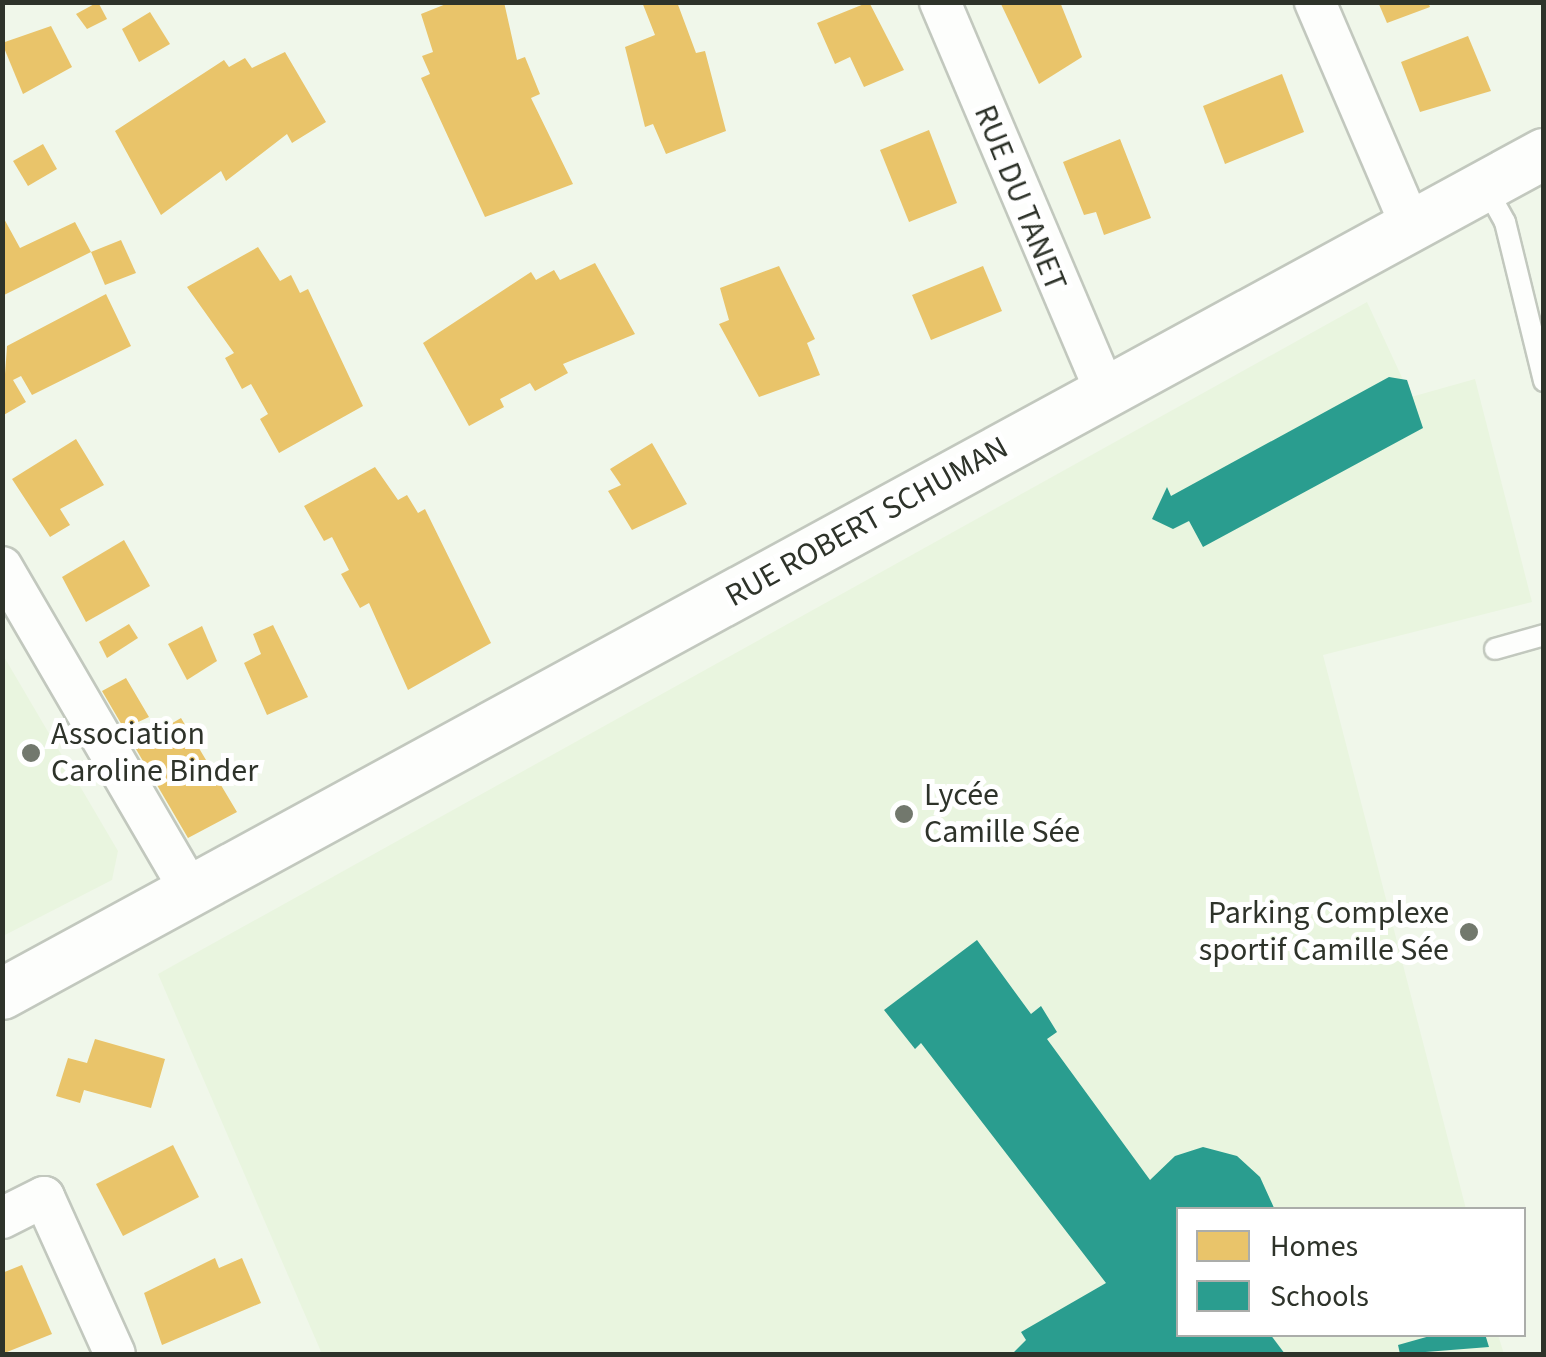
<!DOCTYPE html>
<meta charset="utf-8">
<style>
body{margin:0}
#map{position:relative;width:1546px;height:1357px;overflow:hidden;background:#f0f7ea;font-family:"Source Sans 3",sans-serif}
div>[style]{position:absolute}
.built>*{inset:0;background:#e9f5df}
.homes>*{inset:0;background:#e9c46a}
.schools>*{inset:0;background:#2a9d8f}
.roads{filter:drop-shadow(2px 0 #c2c8be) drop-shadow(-2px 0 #c2c8be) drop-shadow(0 2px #c2c8be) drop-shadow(0 -2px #c2c8be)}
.service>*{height:20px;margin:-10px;padding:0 10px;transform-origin:10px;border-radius:10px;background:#fdfefc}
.minor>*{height:40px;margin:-20px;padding:0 20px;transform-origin:20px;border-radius:20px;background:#fdfefc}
.tertiary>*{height:50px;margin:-25px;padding:0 25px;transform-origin:25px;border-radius:25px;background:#fdfefc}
.dots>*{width:28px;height:28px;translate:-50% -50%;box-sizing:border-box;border:5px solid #fff;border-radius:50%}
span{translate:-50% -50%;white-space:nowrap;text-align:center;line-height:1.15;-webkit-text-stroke:10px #fff;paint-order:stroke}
.street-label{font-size:32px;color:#2e332a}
.poi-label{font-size:32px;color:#2e332a}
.left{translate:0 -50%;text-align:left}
.right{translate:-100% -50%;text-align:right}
.frame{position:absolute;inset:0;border:5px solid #2e332a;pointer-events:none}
.legend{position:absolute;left:1176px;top:1207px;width:350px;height:130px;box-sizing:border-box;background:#fff;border:2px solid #abadaa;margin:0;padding:12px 18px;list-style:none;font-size:30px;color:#2e332a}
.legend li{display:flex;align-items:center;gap:20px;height:50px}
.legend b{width:50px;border:2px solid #abadaa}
</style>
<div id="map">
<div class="built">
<i style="clip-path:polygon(1367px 302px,1411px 397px,1475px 379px,1532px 602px,1323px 655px,1466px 1209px,1178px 1210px,1178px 1334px,1498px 1335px,1504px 1354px,322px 1354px,158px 974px)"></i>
<i style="clip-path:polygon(3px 655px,118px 851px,112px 880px,3px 936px)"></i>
</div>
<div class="homes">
<i style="clip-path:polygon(98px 2px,107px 19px,87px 29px,76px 14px)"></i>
<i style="clip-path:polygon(451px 2px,504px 2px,517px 60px,525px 57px,540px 94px,531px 98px,573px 184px,485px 217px,421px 78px,430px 74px,422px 56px,433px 52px,421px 14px)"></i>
<i style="clip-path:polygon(642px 2px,677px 2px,696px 53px,705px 51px,726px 131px,666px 154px,653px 124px,645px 127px,625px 47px,655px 35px)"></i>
<i style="clip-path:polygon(869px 2px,904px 70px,864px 87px,850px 57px,835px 64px,817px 23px)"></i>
<i style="clip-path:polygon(1000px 2px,1060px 2px,1082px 57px,1039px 84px)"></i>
<i style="clip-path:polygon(1378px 2px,1428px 2px,1430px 7px,1387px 23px)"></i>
<i style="clip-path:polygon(150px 12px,170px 44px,139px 62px,122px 29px)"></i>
<i style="clip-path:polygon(51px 26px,72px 67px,23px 94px,2px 43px)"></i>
<i style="clip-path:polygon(1468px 36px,1491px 91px,1420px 112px,1401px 62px)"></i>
<i style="clip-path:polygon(285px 52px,326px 122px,292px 143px,287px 134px,226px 181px,221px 171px,161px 215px,115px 131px,224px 60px,229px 67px,245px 58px,252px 68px)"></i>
<i style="clip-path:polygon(1282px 74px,1304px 132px,1225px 164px,1203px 106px)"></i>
<i style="clip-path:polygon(929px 130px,957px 203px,909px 222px,880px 150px)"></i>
<i style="clip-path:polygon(1120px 139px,1151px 218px,1104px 235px,1096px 212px,1084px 215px,1063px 162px)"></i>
<i style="clip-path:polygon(43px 144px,57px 169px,28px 186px,13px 161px)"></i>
<i style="clip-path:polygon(2px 215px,20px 248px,75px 222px,91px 252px,2px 296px)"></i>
<i style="clip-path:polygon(121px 240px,136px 273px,105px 285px,91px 252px)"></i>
<i style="clip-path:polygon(258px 247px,280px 281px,291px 275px,300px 293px,308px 289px,363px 406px,279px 453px,260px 419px,268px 414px,251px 384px,242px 389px,225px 358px,234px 353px,187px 287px)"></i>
<i style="clip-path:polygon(595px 263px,635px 334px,563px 364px,568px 373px,535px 391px,530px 383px,500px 399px,504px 407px,469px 426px,423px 343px,531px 272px,536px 280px,554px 270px,560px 280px)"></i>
<i style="clip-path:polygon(779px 266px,815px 339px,807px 343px,820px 375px,759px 397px,719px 324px,729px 320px,720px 288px)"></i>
<i style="clip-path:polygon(983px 266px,1002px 311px,931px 340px,912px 295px)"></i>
<i style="clip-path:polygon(106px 294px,131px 346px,32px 395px,21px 376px,13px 380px,26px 402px,2px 416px,7px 346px)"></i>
<i style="clip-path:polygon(76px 439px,104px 485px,60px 509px,70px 525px,50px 537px,12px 479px)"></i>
<i style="clip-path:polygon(652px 443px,687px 504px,632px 530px,608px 491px,621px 485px,610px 469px)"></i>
<i style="clip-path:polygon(375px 467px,398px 500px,407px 495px,418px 513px,425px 509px,491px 643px,408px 690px,369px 603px,360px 608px,341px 574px,349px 570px,332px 537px,324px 541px,304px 506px)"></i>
<i style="clip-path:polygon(124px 540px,150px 586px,86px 622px,62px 577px)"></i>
<i style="clip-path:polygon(129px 624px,138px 638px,107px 658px,99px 642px)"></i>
<i style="clip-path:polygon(273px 625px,308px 697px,267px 715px,244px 663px,261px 654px,253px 634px)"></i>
<i style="clip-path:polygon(202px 626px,217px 661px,187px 680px,168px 644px)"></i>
<i style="clip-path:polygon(126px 678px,149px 717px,136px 723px,145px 739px,181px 718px,237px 812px,188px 838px,102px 691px)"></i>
<i style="clip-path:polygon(95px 1039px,165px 1059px,151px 1108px,84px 1090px,80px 1103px,56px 1096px,68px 1058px,87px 1063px)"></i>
<i style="clip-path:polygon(173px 1145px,199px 1197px,123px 1236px,96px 1184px)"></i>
<i style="clip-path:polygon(215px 1258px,219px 1268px,242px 1258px,261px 1303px,162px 1345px,144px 1293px)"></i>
<i style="clip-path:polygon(22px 1265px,52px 1334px,2px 1354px,2px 1273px)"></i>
</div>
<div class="schools">
<i style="clip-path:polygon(1389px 377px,1407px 380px,1423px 428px,1203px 547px,1189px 521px,1173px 529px,1152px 519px,1167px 487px,1171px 496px)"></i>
<i style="clip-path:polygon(977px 940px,1031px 1014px,1041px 1006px,1057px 1032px,1047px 1039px,1150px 1180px,1175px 1156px,1203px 1147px,1237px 1156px,1260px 1177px,1275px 1210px,1178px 1210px,1178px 1334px,1270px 1334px,1285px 1354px,1012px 1354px,1026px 1340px,1021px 1332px,1106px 1283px,921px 1043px,915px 1049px,884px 1010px)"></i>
<i style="clip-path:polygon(1437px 1334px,1485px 1334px,1489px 1347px,1400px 1354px,1398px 1345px)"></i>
</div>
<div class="roads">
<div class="service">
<i style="left:1485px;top:186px;width:41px;rotate:60.9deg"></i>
<i style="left:1505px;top:222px;width:164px;rotate:76.2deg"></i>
<i style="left:1495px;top:649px;width:51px;rotate:-15.9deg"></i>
</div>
<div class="minor">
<i style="left:940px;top:2px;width:423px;rotate:67deg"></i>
<i style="left:1315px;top:2px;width:241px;rotate:66.8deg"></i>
<i style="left:2px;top:567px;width:377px;rotate:59.8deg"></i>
<i style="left:2px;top:1218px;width:47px;rotate:-26.6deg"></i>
<i style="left:44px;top:1197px;width:172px;rotate:65.7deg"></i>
</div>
<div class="tertiary">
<i style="left:2px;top:994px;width:1756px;rotate:-28.58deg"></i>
</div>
</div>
<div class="dots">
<i style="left:31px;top:753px;background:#72786d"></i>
<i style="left:904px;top:814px;background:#72786d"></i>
<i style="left:1469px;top:932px;background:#72786d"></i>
</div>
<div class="street-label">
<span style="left:1020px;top:198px;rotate:68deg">RUE DU TANET</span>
<span style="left:867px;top:522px;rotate:-29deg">RUE ROBERT SCHUMAN</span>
</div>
<div class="poi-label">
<span class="left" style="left:51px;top:753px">Association<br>Caroline Binder</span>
<span class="left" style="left:924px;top:814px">Lycée<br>Camille Sée</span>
<span class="right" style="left:1449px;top:932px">Parking Complexe<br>sportif Camille Sée</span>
</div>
<div class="frame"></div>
<ul class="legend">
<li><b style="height:28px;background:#e9c46a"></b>Homes</li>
<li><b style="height:28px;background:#2a9d8f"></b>Schools</li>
</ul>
</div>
